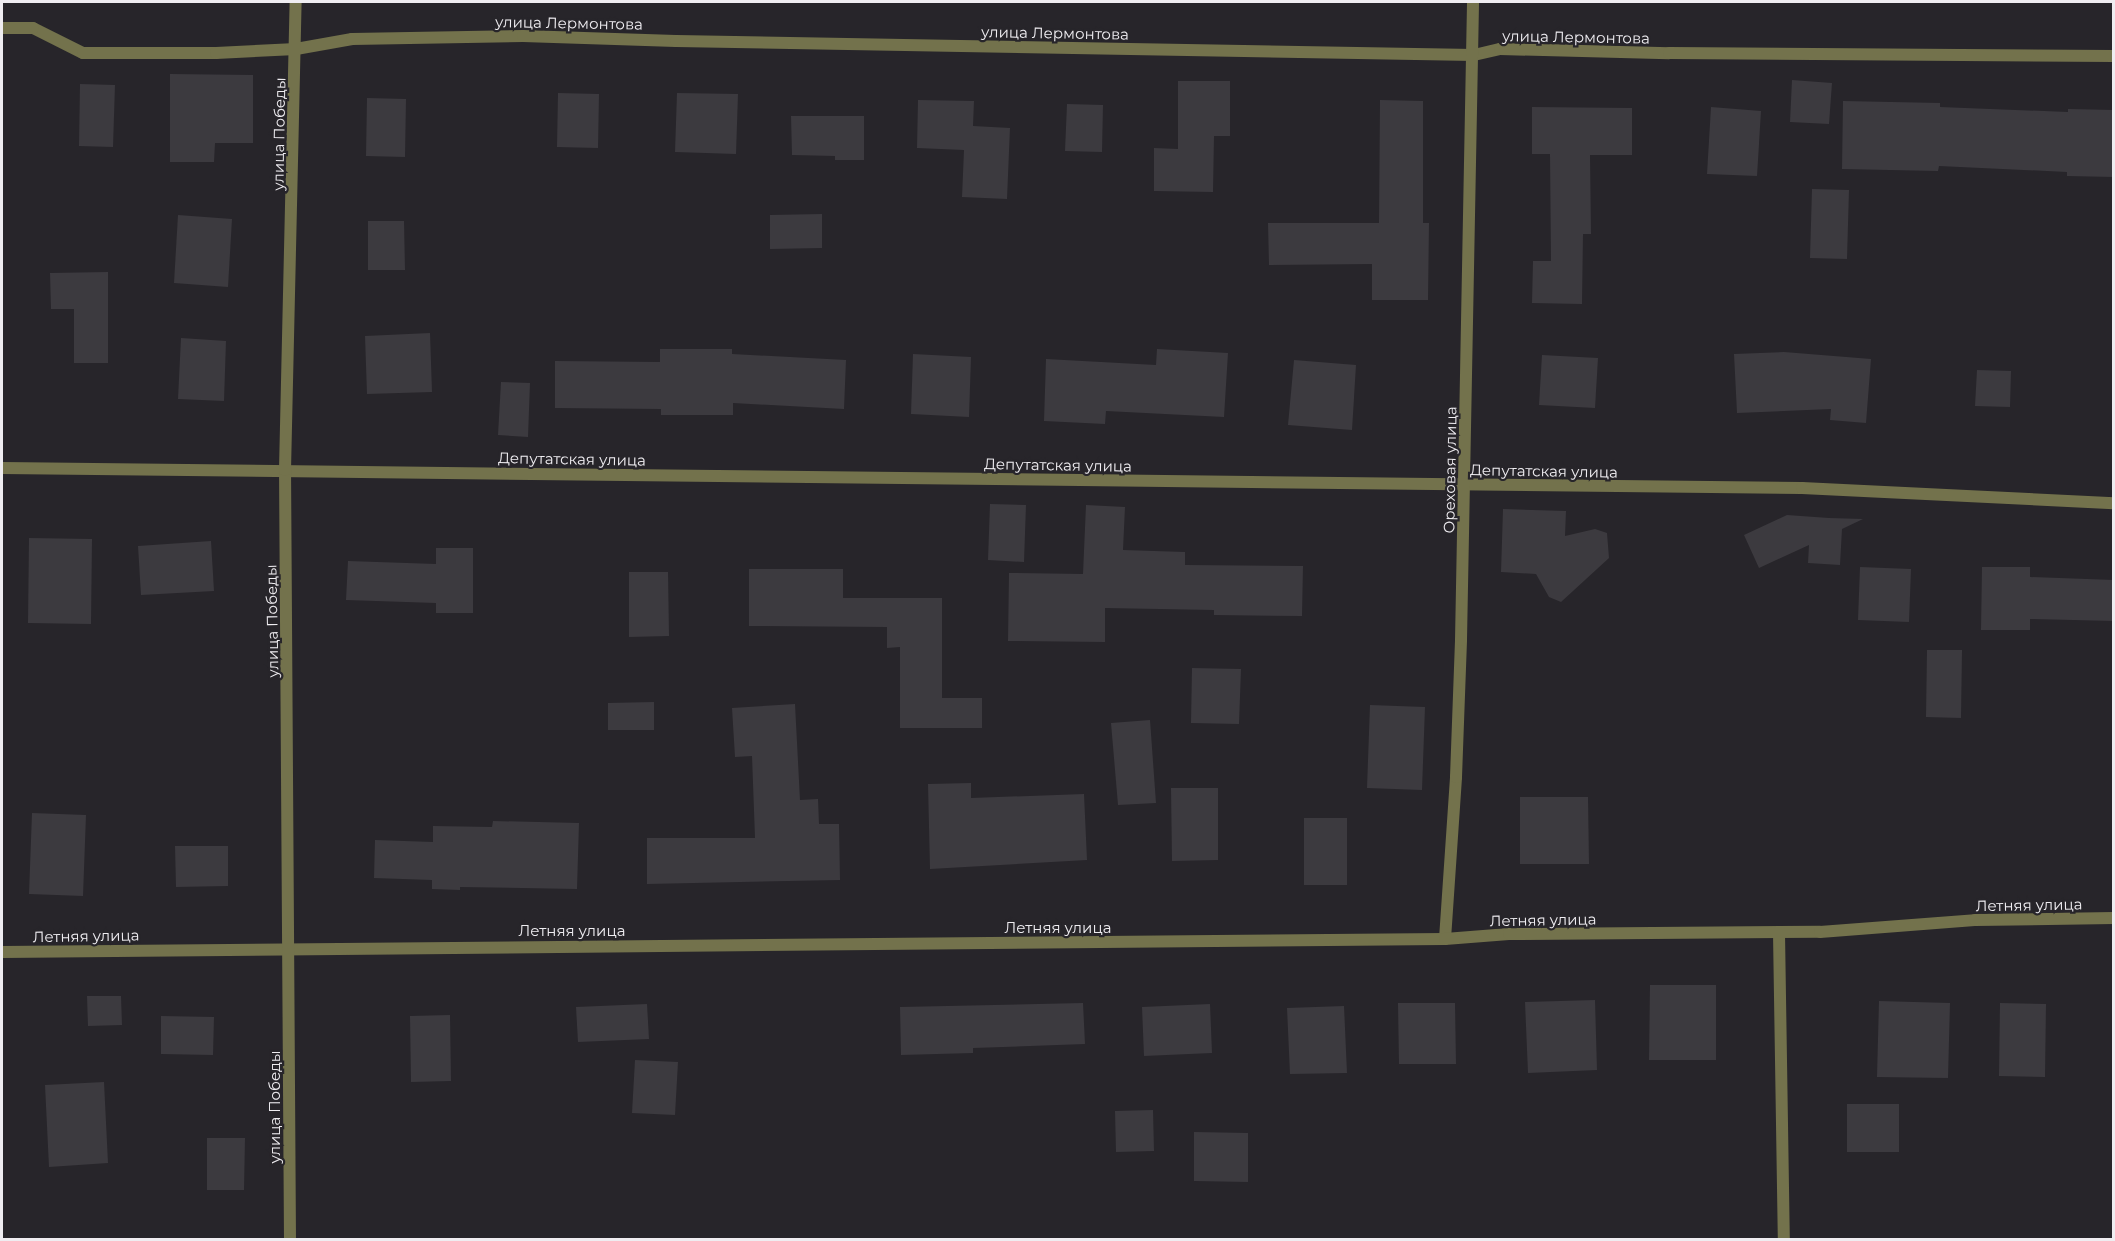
<!DOCTYPE html>
<meta charset="utf-8">
<style>
body{margin:0}
#map{position:relative;width:2115px;height:1241px;overflow:hidden;background:#27252a;font-family:Montserrat,sans-serif}
div>[style]{position:absolute}
.building>*{inset:0;background:#3c3a3f}
.service>*{height:12px;margin:-6px;padding:0 6px;transform-origin:6px;border-radius:6px;background:#73724c}
.minor>*{height:12px;margin:-6px;padding:0 6px;transform-origin:6px;border-radius:6px;background:#73724c}
span{translate:-50% -50%;white-space:nowrap;text-align:center;line-height:1.15;-webkit-text-stroke:4.5px #27252a;paint-order:stroke}
.street-label{font-size:15px;color:#efedf1}
.frame{position:absolute;inset:0;border:3px solid #efedf1;pointer-events:none}
</style>
<div id="map">
<div class="building">
<i style="clip-path:polygon(170px 74px,253px 75px,253px 143px,215px 143px,214px 162px,170px 162px)"></i>
<i style="clip-path:polygon(1792px 80px,1832px 83px,1829px 124px,1790px 122px)"></i>
<i style="clip-path:polygon(1178px 81px,1230px 81px,1230px 136px,1214px 136px,1213px 192px,1154px 191px,1154px 148px,1178px 149px)"></i>
<i style="clip-path:polygon(80px 84px,115px 85px,113px 147px,79px 146px)"></i>
<i style="clip-path:polygon(558px 93px,599px 94px,598px 148px,557px 147px)"></i>
<i style="clip-path:polygon(677px 93px,738px 94px,736px 154px,675px 152px)"></i>
<i style="clip-path:polygon(367px 98px,406px 99px,405px 157px,366px 156px)"></i>
<i style="clip-path:polygon(918px 100px,974px 101px,973px 126px,1010px 128px,1007px 199px,962px 197px,964px 150px,917px 148px)"></i>
<i style="clip-path:polygon(1380px 100px,1423px 101px,1423px 223px,1429px 223px,1428px 300px,1372px 300px,1372px 264px,1269px 265px,1268px 223px,1379px 223px)"></i>
<i style="clip-path:polygon(1843px 101px,1940px 103px,1940px 107px,2068px 112px,2068px 109px,2114px 110px,2114px 177px,2067px 176px,2067px 172px,1939px 166px,1938px 171px,1842px 169px)"></i>
<i style="clip-path:polygon(1067px 104px,1103px 105px,1102px 152px,1065px 151px)"></i>
<i style="clip-path:polygon(1532px 107px,1632px 108px,1632px 155px,1590px 155px,1591px 234px,1583px 234px,1582px 304px,1532px 303px,1533px 261px,1551px 261px,1550px 154px,1532px 154px)"></i>
<i style="clip-path:polygon(1711px 107px,1761px 111px,1757px 176px,1707px 174px)"></i>
<i style="clip-path:polygon(791px 116px,864px 116px,864px 160px,835px 160px,835px 156px,792px 155px)"></i>
<i style="clip-path:polygon(1812px 189px,1849px 190px,1847px 259px,1810px 258px)"></i>
<i style="clip-path:polygon(822px 214px,822px 248px,770px 249px,770px 215px)"></i>
<i style="clip-path:polygon(178px 215px,232px 219px,228px 287px,174px 283px)"></i>
<i style="clip-path:polygon(368px 221px,404px 221px,405px 270px,368px 270px)"></i>
<i style="clip-path:polygon(108px 272px,108px 363px,74px 363px,74px 309px,51px 309px,50px 273px)"></i>
<i style="clip-path:polygon(430px 333px,432px 392px,367px 394px,365px 336px)"></i>
<i style="clip-path:polygon(181px 338px,226px 341px,224px 401px,178px 399px)"></i>
<i style="clip-path:polygon(660px 349px,732px 349px,732px 354px,846px 360px,844px 409px,733px 403px,733px 415px,661px 415px,661px 409px,555px 408px,555px 361px,660px 362px)"></i>
<i style="clip-path:polygon(1157px 349px,1228px 353px,1224px 417px,1106px 411px,1105px 424px,1044px 421px,1046px 359px,1156px 365px)"></i>
<i style="clip-path:polygon(1784px 352px,1871px 359px,1866px 423px,1830px 420px,1831px 409px,1737px 413px,1734px 354px)"></i>
<i style="clip-path:polygon(913px 354px,971px 357px,969px 417px,911px 414px)"></i>
<i style="clip-path:polygon(1542px 355px,1598px 358px,1595px 408px,1539px 405px)"></i>
<i style="clip-path:polygon(1294px 360px,1356px 365px,1352px 430px,1288px 425px)"></i>
<i style="clip-path:polygon(1977px 370px,2011px 371px,2010px 407px,1975px 406px)"></i>
<i style="clip-path:polygon(501px 382px,530px 383px,528px 437px,498px 435px)"></i>
<i style="clip-path:polygon(990px 504px,1026px 505px,1024px 562px,988px 560px)"></i>
<i style="clip-path:polygon(1086px 505px,1125px 507px,1123px 550px,1185px 552px,1185px 565px,1303px 566px,1302px 616px,1214px 615px,1214px 610px,1105px 608px,1105px 642px,1008px 641px,1009px 573px,1083px 574px)"></i>
<i style="clip-path:polygon(1503px 509px,1566px 511px,1565px 536px,1595px 529px,1607px 533px,1609px 558px,1561px 602px,1549px 597px,1536px 574px,1501px 572px)"></i>
<i style="clip-path:polygon(1787px 515px,1829px 518px,1863px 519px,1842px 529px,1840px 565px,1808px 563px,1809px 545px,1759px 568px,1744px 535px)"></i>
<i style="clip-path:polygon(29px 538px,92px 539px,91px 624px,28px 623px)"></i>
<i style="clip-path:polygon(211px 541px,214px 591px,141px 595px,138px 546px)"></i>
<i style="clip-path:polygon(436px 548px,473px 548px,473px 613px,436px 613px,436px 603px,346px 600px,348px 561px,436px 564px)"></i>
<i style="clip-path:polygon(1860px 567px,1911px 569px,1909px 622px,1858px 620px)"></i>
<i style="clip-path:polygon(1982px 567px,2030px 567px,2030px 577px,2114px 580px,2114px 621px,2030px 619px,2030px 630px,1981px 630px)"></i>
<i style="clip-path:polygon(749px 569px,843px 569px,843px 598px,942px 598px,942px 698px,982px 698px,982px 728px,900px 728px,900px 647px,887px 648px,887px 627px,749px 626px)"></i>
<i style="clip-path:polygon(629px 572px,668px 572px,669px 636px,629px 637px)"></i>
<i style="clip-path:polygon(1927px 650px,1962px 650px,1961px 718px,1926px 717px)"></i>
<i style="clip-path:polygon(1192px 668px,1241px 669px,1239px 724px,1191px 723px)"></i>
<i style="clip-path:polygon(654px 702px,654px 730px,608px 730px,608px 703px)"></i>
<i style="clip-path:polygon(795px 704px,800px 800px,818px 799px,819px 824px,839px 824px,840px 880px,647px 884px,647px 838px,755px 838px,752px 756px,735px 757px,732px 708px)"></i>
<i style="clip-path:polygon(1370px 705px,1425px 707px,1422px 790px,1367px 788px)"></i>
<i style="clip-path:polygon(1150px 720px,1156px 803px,1118px 805px,1111px 723px)"></i>
<i style="clip-path:polygon(971px 783px,971px 798px,1084px 794px,1087px 860px,930px 869px,928px 784px)"></i>
<i style="clip-path:polygon(1171px 788px,1218px 788px,1218px 860px,1172px 861px)"></i>
<i style="clip-path:polygon(1520px 797px,1588px 797px,1589px 864px,1520px 864px)"></i>
<i style="clip-path:polygon(32px 813px,86px 815px,83px 896px,29px 894px)"></i>
<i style="clip-path:polygon(1304px 818px,1347px 818px,1347px 885px,1304px 885px)"></i>
<i style="clip-path:polygon(493px 821px,579px 823px,577px 889px,460px 887px,460px 890px,432px 889px,432px 880px,374px 878px,375px 840px,433px 842px,433px 826px,492px 827px)"></i>
<i style="clip-path:polygon(175px 846px,228px 846px,228px 886px,176px 887px)"></i>
<i style="clip-path:polygon(1650px 985px,1716px 985px,1716px 1060px,1649px 1060px)"></i>
<i style="clip-path:polygon(87px 996px,121px 996px,122px 1025px,88px 1026px)"></i>
<i style="clip-path:polygon(1595px 1000px,1597px 1070px,1528px 1073px,1525px 1002px)"></i>
<i style="clip-path:polygon(1879px 1001px,1950px 1003px,1948px 1078px,1877px 1077px)"></i>
<i style="clip-path:polygon(1083px 1003px,1085px 1044px,973px 1048px,973px 1053px,901px 1055px,900px 1007px)"></i>
<i style="clip-path:polygon(1398px 1003px,1455px 1003px,1456px 1064px,1399px 1064px)"></i>
<i style="clip-path:polygon(2000px 1003px,2046px 1004px,2045px 1077px,1999px 1076px)"></i>
<i style="clip-path:polygon(647px 1004px,649px 1039px,578px 1042px,576px 1007px)"></i>
<i style="clip-path:polygon(1210px 1004px,1212px 1053px,1144px 1056px,1142px 1007px)"></i>
<i style="clip-path:polygon(1344px 1006px,1347px 1073px,1290px 1074px,1287px 1008px)"></i>
<i style="clip-path:polygon(450px 1015px,451px 1081px,411px 1082px,410px 1016px)"></i>
<i style="clip-path:polygon(161px 1016px,214px 1017px,213px 1055px,161px 1054px)"></i>
<i style="clip-path:polygon(635px 1060px,678px 1062px,675px 1115px,632px 1113px)"></i>
<i style="clip-path:polygon(104px 1082px,108px 1163px,49px 1167px,45px 1085px)"></i>
<i style="clip-path:polygon(1847px 1104px,1899px 1104px,1899px 1152px,1847px 1152px)"></i>
<i style="clip-path:polygon(1153px 1110px,1154px 1151px,1116px 1152px,1115px 1111px)"></i>
<i style="clip-path:polygon(1194px 1132px,1248px 1133px,1248px 1182px,1194px 1181px)"></i>
<i style="clip-path:polygon(207px 1138px,245px 1138px,244px 1190px,207px 1190px)"></i>
</div>
<div class="service">
<i style="left:33px;top:28px;width:56px;rotate:26.6deg"></i>
<i style="left:83px;top:53px;width:133px"></i>
<i style="left:216px;top:53px;width:80px;rotate:-2.9deg"></i>
</div>
<div class="minor">
<i style="left:2px;top:28px;width:31px"></i>
<i style="left:296px;top:49px;width:57px;rotate:-10.1deg"></i>
<i style="left:352px;top:39px;width:171px;rotate:-1deg"></i>
<i style="left:523px;top:36px;width:153px;rotate:1.9deg"></i>
<i style="left:676px;top:41px;width:798px;rotate:1.01deg"></i>
<i style="left:1474px;top:55px;width:27px;rotate:-13deg"></i>
<i style="left:1500px;top:49px;width:169px;rotate:1.4deg"></i>
<i style="left:1669px;top:53px;width:445px;rotate:0.4deg"></i>
<i style="left:2px;top:468px;width:1800px;rotate:0.64deg"></i>
<i style="left:1802px;top:488px;width:312px;rotate:2.8deg"></i>
<i style="left:1779px;top:933px;width:307px;rotate:89.1deg"></i>
<i style="left:1445px;top:939px;width:162px;rotate:-86.1deg"></i>
<i style="left:1456px;top:777px;width:137px;rotate:-87.9deg"></i>
<i style="left:1461px;top:640px;width:638px;rotate:-88.92deg"></i>
<i style="left:2px;top:952px;width:1443px;rotate:-0.52deg"></i>
<i style="left:1445px;top:939px;width:64px;rotate:-4.5deg"></i>
<i style="left:1509px;top:934px;width:311px;rotate:-0.4deg"></i>
<i style="left:1820px;top:932px;width:155px;rotate:-4.4deg"></i>
<i style="left:1975px;top:920px;width:139px;rotate:-0.8deg"></i>
<i style="left:290px;top:1240px;width:770px;rotate:-90.37deg"></i>
<i style="left:285px;top:470px;width:468px;rotate:-88.7deg"></i>
</div>
<div class="street-label">
<span style="left:569px;top:23px;rotate:1deg">улица Лермонтова</span>
<span style="left:1055px;top:33px;rotate:1deg">улица Лермонтова</span>
<span style="left:1576px;top:37px;rotate:1deg">улица Лермонтова</span>
<span style="left:279px;top:134px;rotate:-89deg">улица Победы</span>
<span style="left:572px;top:459px;rotate:1deg">Депутатская улица</span>
<span style="left:1058px;top:465px;rotate:1deg">Депутатская улица</span>
<span style="left:1450px;top:470px;rotate:-89deg">Ореховая улица</span>
<span style="left:1544px;top:471px;rotate:1deg">Депутатская улица</span>
<span style="left:272px;top:621px;rotate:-91deg">улица Победы</span>
<span style="left:2029px;top:905px;rotate:-1deg">Летняя улица</span>
<span style="left:1543px;top:920px;rotate:-1deg">Летняя улица</span>
<span style="left:1058px;top:928px">Летняя улица</span>
<span style="left:572px;top:931px">Летняя улица</span>
<span style="left:86px;top:936px;rotate:-1deg">Летняя улица</span>
<span style="left:275px;top:1107px;rotate:-90deg">улица Победы</span>
</div>
<div class="frame"></div>
</div>
